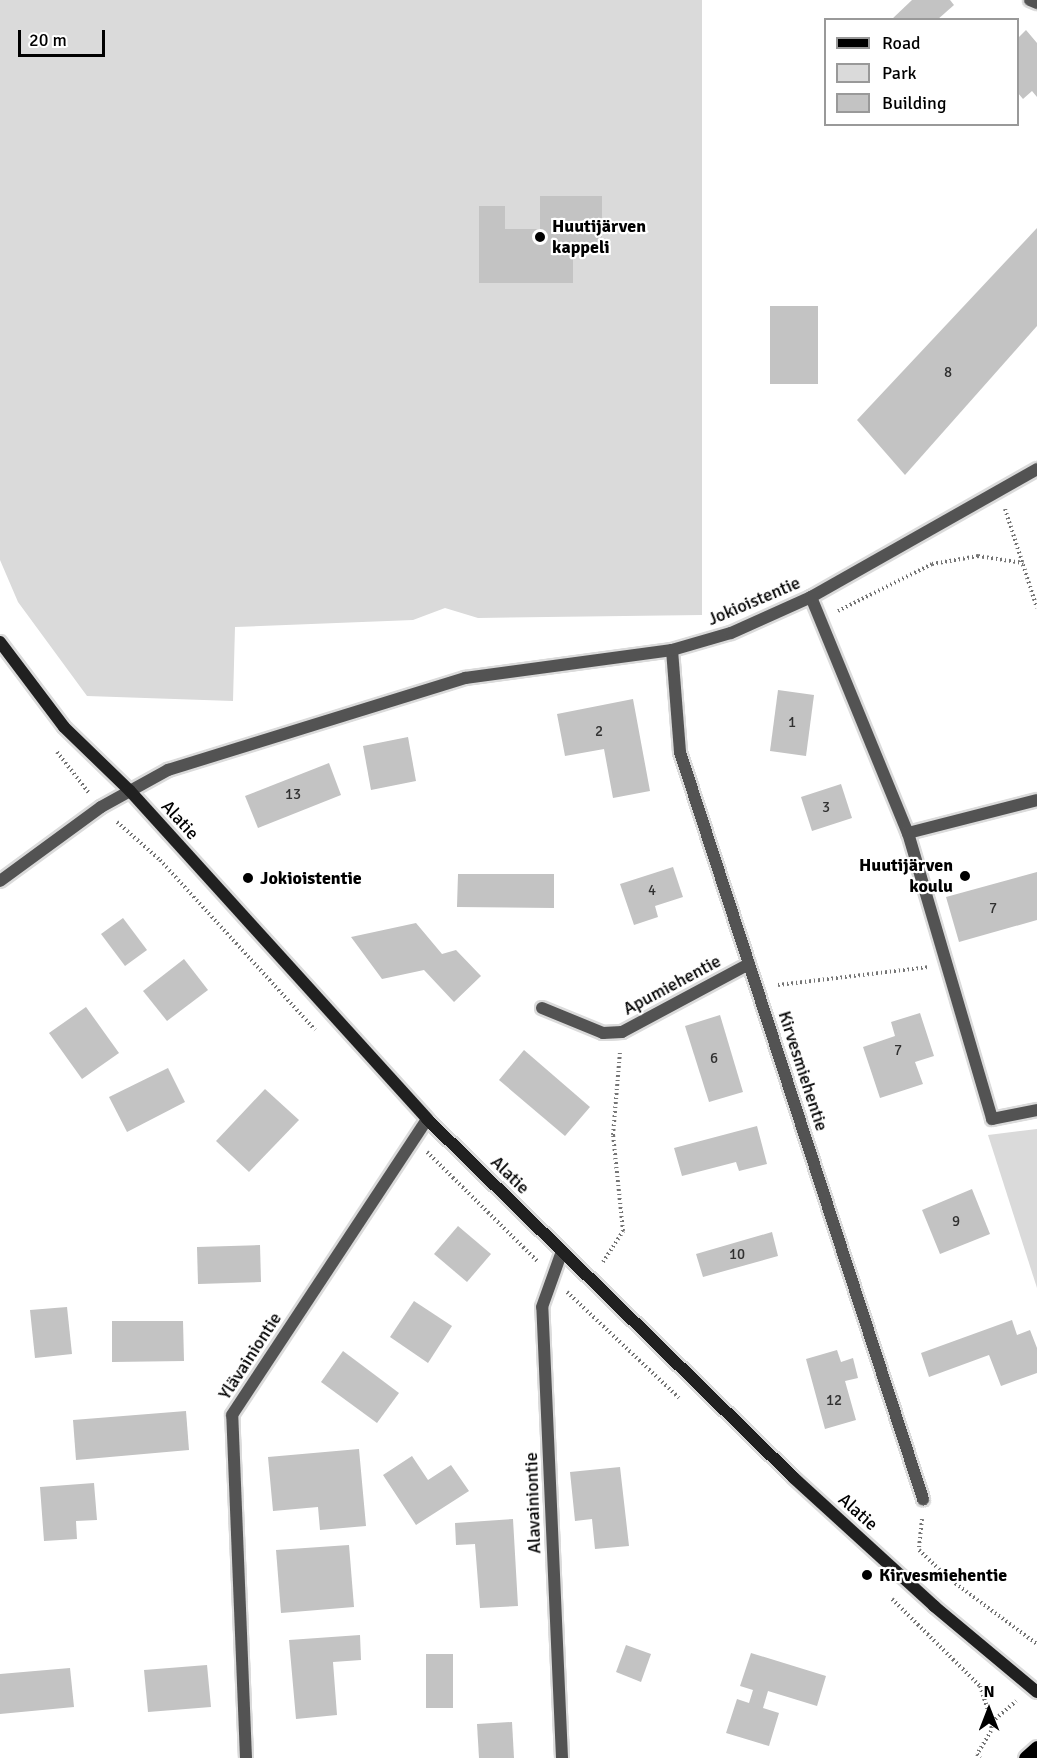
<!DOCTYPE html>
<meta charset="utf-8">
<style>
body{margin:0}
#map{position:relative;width:1037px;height:1758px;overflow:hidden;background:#fff;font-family:Signika,sans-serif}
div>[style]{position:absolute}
.green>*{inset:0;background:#dadada}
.building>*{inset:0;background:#c3c3c3}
.path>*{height:4px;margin-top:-2px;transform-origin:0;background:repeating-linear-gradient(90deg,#757575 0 1.5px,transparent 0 4.5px)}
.roads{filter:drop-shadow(2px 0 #dbdbdb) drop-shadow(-2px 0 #dbdbdb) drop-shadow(0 2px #dbdbdb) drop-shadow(0 -2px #dbdbdb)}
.lane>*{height:12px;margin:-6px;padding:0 6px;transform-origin:6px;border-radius:6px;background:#535353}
.street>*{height:12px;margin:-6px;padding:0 6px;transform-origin:6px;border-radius:6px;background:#535353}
.secondary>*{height:12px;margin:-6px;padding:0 6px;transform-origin:6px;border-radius:6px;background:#202020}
.primary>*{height:15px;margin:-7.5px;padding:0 7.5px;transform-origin:7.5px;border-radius:7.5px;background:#000}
.dots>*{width:16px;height:16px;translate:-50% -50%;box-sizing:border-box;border:3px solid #fff;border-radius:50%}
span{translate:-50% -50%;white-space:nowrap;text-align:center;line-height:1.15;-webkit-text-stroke:4.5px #fff;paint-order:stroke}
.number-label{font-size:15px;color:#313131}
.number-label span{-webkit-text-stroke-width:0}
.poi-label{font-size:18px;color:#000;font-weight:700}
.left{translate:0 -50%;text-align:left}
.right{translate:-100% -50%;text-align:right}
.street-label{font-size:18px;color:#000}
.legend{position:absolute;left:824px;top:18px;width:195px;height:108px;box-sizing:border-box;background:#fff;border:2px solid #999;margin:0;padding:8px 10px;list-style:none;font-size:18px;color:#000}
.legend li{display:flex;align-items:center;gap:12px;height:30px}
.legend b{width:30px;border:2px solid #999}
.north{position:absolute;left:959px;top:1680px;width:60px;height:60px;-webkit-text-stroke:4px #fff;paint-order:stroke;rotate:0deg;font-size:16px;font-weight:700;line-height:24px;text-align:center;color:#000}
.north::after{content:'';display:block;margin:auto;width:21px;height:27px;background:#000;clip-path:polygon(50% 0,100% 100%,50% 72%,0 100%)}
.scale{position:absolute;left:18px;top:30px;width:87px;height:27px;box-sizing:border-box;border:3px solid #000;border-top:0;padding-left:8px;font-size:18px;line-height:21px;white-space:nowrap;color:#000;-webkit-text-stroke:4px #fff;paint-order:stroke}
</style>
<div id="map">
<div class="green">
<i style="clip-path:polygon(0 0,702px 0,702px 615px,478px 618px,445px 608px,413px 620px,235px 627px,233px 701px,87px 696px,18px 602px,0 560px)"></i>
<i style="clip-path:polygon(1037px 1129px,1037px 1288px,988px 1135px)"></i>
</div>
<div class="building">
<i style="clip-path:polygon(912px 0,950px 0,954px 5px,937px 20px,891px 20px)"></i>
<i style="clip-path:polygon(1026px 30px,1037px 43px,1037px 97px,1032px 91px,1023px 99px,1018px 93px,1018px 38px)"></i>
<i style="clip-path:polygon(540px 196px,602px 196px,602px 245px,573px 245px,573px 283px,479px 283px,479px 206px,505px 206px,505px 229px,540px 229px)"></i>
<i style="clip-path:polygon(1037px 228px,1037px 326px,905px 475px,857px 420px)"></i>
<i style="clip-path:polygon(770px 306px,818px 306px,818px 384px,770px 384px)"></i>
<i style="clip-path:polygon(778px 690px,814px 695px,806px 756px,770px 751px)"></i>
<i style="clip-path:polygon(633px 699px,650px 791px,613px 798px,604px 749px,565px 756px,557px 714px)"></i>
<i style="clip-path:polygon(408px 737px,416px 781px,371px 790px,363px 746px)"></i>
<i style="clip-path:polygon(329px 763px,341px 795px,258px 828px,245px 796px)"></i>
<i style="clip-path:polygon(841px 784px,852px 818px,812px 831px,801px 797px)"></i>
<i style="clip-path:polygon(673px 867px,683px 897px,655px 906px,658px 917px,634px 925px,620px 884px)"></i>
<i style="clip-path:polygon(1037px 872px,1037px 920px,959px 942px,946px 897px)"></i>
<i style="clip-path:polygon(458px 874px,554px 874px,554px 908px,457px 907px)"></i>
<i style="clip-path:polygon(123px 918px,147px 950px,125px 966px,101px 934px)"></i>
<i style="clip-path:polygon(416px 923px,442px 954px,456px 950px,481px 976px,454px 1002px,424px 970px,382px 979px,351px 937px)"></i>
<i style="clip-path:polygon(184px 959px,208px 990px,167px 1021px,143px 991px)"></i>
<i style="clip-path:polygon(86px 1007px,119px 1053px,82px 1079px,49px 1033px)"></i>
<i style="clip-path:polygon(920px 1013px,934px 1056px,915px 1062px,923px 1084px,880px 1098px,863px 1047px,895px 1036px,891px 1022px)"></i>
<i style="clip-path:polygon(720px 1015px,743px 1092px,709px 1102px,685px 1026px)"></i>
<i style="clip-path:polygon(524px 1050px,590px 1107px,565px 1136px,499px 1080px)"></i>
<i style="clip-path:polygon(168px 1068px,185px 1102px,127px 1132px,109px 1097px)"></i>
<i style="clip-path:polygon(265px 1089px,299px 1120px,249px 1172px,216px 1141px)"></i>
<i style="clip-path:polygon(757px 1126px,767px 1164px,739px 1171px,736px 1162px,682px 1176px,674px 1148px)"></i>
<i style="clip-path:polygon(972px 1189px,990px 1234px,940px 1254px,922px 1210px)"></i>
<i style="clip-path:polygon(458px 1226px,491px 1254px,467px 1282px,434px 1254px)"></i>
<i style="clip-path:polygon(772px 1232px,778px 1256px,703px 1277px,696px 1254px)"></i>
<i style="clip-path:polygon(260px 1245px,261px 1282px,198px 1284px,197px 1247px)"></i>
<i style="clip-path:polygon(414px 1301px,452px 1326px,428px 1363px,390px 1337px)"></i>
<i style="clip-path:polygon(67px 1307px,72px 1354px,35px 1358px,30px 1310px)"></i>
<i style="clip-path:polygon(1012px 1320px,1017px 1335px,1030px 1330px,1037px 1348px,1037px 1373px,1001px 1386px,989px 1355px,929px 1377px,921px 1353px)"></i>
<i style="clip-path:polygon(112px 1321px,183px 1321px,184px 1361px,112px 1362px)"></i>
<i style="clip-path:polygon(837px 1350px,841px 1362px,853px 1358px,858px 1378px,845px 1381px,856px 1420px,825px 1429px,806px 1359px)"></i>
<i style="clip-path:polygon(343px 1351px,399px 1393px,377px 1423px,321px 1382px)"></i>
<i style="clip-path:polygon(186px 1411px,189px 1450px,76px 1460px,73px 1420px)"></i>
<i style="clip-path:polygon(359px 1449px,366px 1526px,320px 1530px,318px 1507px,273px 1511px,268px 1457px)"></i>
<i style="clip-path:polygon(412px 1456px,428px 1480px,451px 1465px,469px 1491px,416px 1525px,383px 1475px)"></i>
<i style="clip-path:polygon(620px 1467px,629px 1546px,595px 1549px,592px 1519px,575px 1521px,570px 1472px)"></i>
<i style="clip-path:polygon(94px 1483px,97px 1520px,76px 1521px,77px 1539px,44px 1541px,40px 1487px)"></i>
<i style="clip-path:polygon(513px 1519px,518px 1606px,480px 1608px,475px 1544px,456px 1545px,455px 1523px)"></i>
<i style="clip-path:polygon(349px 1545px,354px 1607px,281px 1613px,276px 1550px)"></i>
<i style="clip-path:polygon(360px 1635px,361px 1660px,333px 1662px,337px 1715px,296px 1719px,289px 1640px)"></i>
<i style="clip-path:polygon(626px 1645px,651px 1654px,641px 1682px,616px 1672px)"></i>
<i style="clip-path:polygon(751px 1653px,826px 1676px,817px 1706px,768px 1691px,763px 1708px,779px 1713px,769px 1746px,726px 1733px,737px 1699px,749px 1703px,753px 1690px,740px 1686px)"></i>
<i style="clip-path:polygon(426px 1654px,453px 1654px,453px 1708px,426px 1708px)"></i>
<i style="clip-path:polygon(207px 1665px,211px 1707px,148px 1712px,144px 1670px)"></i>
<i style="clip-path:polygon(70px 1668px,74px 1707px,0 1714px,0 1674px)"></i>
<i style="clip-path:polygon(512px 1722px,514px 1758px,479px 1758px,477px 1724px)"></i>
</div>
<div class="path">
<i style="left:1005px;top:509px;width:104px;rotate:72.1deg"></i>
<i style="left:838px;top:611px;width:105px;rotate:-26.6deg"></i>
<i style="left:932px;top:564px;width:47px;rotate:-9.9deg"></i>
<i style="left:978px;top:556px;width:46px;rotate:8.8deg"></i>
<i style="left:57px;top:752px;width:52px;rotate:52deg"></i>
<i style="left:117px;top:822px;width:57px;rotate:41.5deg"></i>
<i style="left:160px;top:860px;width:230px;rotate:47.6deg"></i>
<i style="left:778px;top:985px;width:151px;rotate:-6.8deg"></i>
<i style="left:427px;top:1152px;width:155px;rotate:44.7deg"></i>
<i style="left:603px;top:1262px;width:37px;rotate:-57deg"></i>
<i style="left:623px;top:1231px;width:97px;rotate:-95.9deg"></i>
<i style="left:613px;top:1135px;width:84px;rotate:-85.2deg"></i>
<i style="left:567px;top:1292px;width:154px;rotate:43.4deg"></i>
<i style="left:922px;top:1519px;width:31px;rotate:96deg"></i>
<i style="left:919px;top:1550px;width:40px;rotate:44deg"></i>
<i style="left:948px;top:1578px;width:111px;rotate:36.6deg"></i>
<i style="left:892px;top:1599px;width:124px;rotate:44.7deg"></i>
<i style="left:980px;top:1686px;width:38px;rotate:72deg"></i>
<i style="left:992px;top:1722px;width:9px;rotate:96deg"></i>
<i style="left:991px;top:1731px;width:27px;rotate:121deg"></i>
<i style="left:977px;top:1754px;width:5px;rotate:53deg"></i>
<i style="left:992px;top:1722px;width:32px;rotate:-41deg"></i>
</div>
<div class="roads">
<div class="lane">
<i style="left:811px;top:597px;width:255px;rotate:67.7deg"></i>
<i style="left:908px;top:833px;width:298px;rotate:73.6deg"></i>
<i style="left:992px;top:1119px;width:46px;rotate:-11.3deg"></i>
<i style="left:908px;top:833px;width:133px;rotate:-14.3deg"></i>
</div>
<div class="street">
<i style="left:1030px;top:0;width:8px;rotate:23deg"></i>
<i style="left:672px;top:650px;width:102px;rotate:85.5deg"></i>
<i style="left:680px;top:752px;width:786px;rotate:71.98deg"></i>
<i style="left:0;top:881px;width:125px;rotate:-36.2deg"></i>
<i style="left:101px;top:807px;width:77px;rotate:-28.9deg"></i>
<i style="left:168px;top:770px;width:311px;rotate:-17.2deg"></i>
<i style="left:465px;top:678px;width:209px;rotate:-7.7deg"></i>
<i style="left:672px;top:650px;width:61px;rotate:-16.1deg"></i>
<i style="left:731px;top:633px;width:88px;rotate:-24.2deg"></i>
<i style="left:811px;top:597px;width:260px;rotate:-29.5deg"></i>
<i style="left:542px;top:1008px;width:66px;rotate:22.3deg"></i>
<i style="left:603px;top:1033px;width:19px;rotate:-3deg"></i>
<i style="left:622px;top:1032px;width:144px;rotate:-28.2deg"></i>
<i style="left:246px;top:1758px;width:343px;rotate:-92.3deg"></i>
<i style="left:232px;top:1415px;width:354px;rotate:-56.6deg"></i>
<i style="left:562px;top:1758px;width:451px;rotate:-92.5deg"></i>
<i style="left:542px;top:1307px;width:59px;rotate:-70.3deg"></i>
</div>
<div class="secondary">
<i style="left:0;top:642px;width:106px;rotate:53deg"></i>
<i style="left:64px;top:727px;width:92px;rotate:44.1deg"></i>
<i style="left:130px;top:791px;width:442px;rotate:47.8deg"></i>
<i style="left:427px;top:1119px;width:513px;rotate:44.37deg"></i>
<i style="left:794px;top:1478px;width:190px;rotate:42.4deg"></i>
<i style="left:934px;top:1606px;width:134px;rotate:39.9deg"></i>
</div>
<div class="primary">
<i style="left:1026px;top:1758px;width:15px;rotate:-42deg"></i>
</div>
</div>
<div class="dots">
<i style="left:540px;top:237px;background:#000"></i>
<i style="left:965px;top:876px;background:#000"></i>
<i style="left:248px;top:878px;background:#000"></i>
<i style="left:867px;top:1575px;background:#000"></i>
</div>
<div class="number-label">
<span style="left:948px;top:373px">8</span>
<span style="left:792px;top:723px">1</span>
<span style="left:599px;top:732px">2</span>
<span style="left:293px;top:795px">13</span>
<span style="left:826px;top:808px">3</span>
<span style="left:652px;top:891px">4</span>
<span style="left:993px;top:909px">7</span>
<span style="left:898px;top:1051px">7</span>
<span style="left:714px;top:1059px">6</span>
<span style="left:956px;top:1222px">9</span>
<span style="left:737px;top:1255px">10</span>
<span style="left:834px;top:1401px">12</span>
</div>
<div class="poi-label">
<span class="left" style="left:552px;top:237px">Huutijärven<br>kappeli</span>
<span class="right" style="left:953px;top:876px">Huutijärven<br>koulu</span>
<span class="left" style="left:260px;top:878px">Jokioistentie</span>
<span class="left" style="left:879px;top:1575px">Kirvesmiehentie</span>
</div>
<div class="street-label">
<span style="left:754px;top:601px;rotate:-23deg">Jokioistentie</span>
<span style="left:180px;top:820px;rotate:48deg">Alatie</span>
<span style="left:672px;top:985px;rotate:-28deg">Apumiehentie</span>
<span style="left:803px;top:1071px;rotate:72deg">Kirvesmiehentie</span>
<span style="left:510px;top:1175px;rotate:44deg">Alatie</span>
<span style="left:250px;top:1356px;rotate:-57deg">Ylävainiontie</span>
<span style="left:533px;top:1503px;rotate:-92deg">Alavainiontie</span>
<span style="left:858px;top:1512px;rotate:42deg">Alatie</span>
</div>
<ul class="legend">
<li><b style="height:8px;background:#000"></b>Road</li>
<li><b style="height:16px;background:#dadada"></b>Park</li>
<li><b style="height:16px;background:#c3c3c3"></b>Building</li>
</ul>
<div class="north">N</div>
<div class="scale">20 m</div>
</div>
